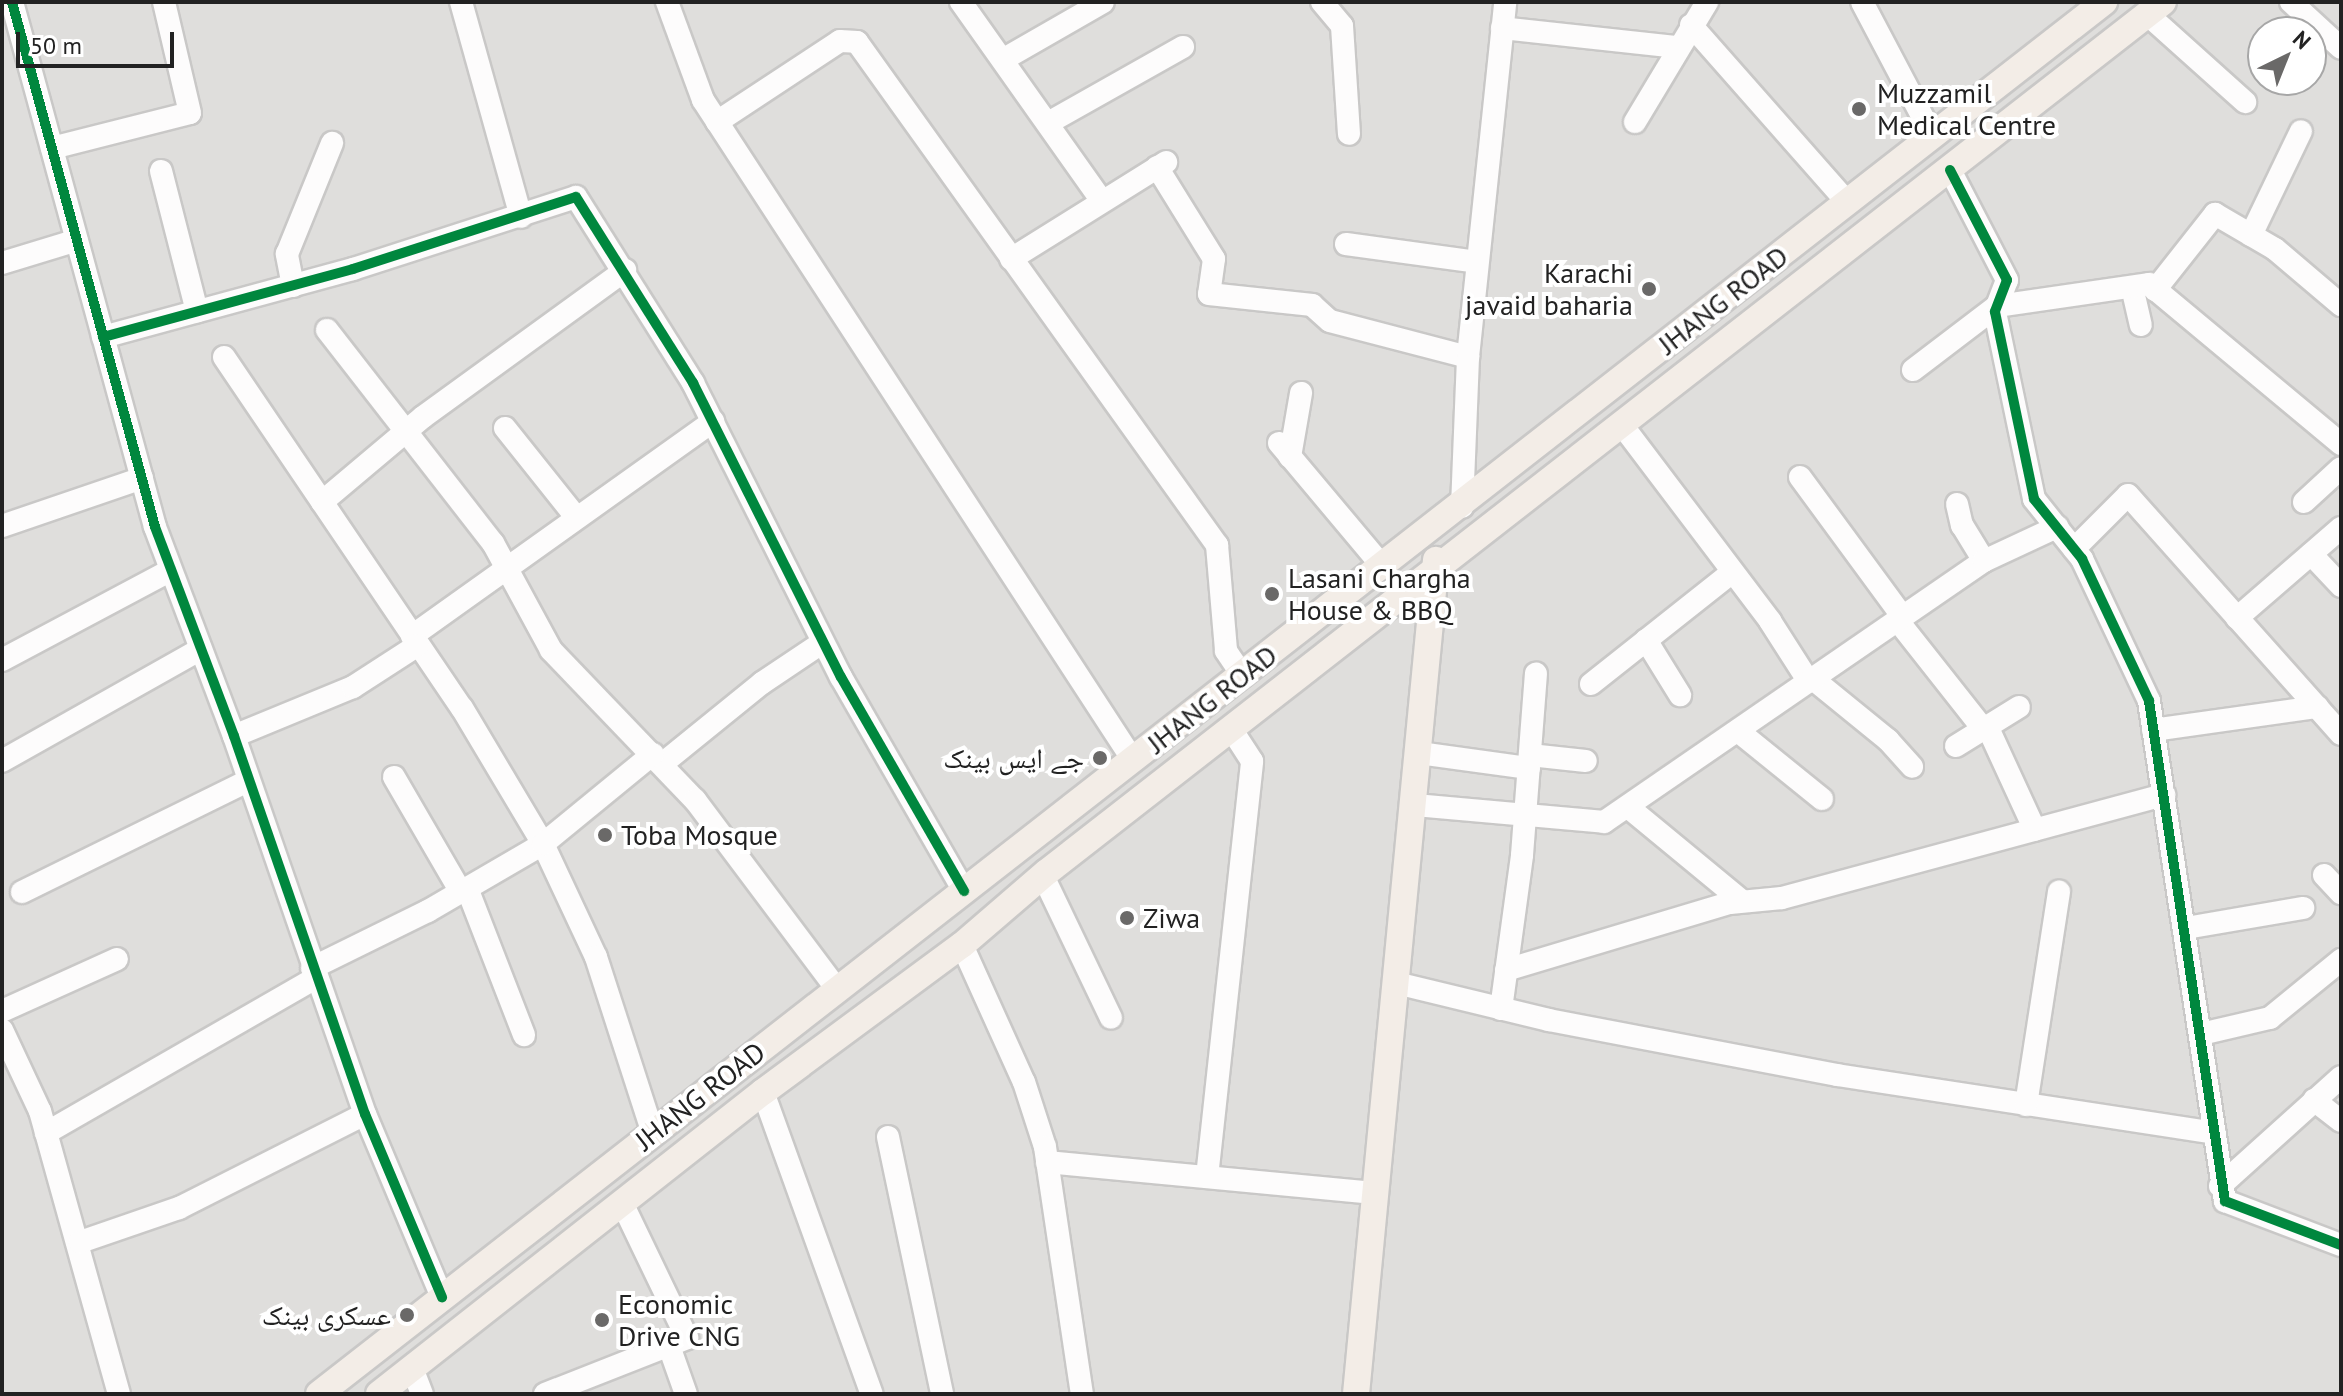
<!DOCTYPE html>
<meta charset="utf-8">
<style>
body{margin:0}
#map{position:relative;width:2343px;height:1396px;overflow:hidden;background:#f0eeeb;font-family:"PT Sans","Noto Naskh Arabic",sans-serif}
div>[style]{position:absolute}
.residential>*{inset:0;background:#dfdedc}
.roads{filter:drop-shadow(2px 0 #c9c8c7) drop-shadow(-2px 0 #c9c8c7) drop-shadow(0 2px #c9c8c7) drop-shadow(0 -2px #c9c8c7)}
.minor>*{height:22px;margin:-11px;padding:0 11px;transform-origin:11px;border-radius:11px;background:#fdfcfc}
.major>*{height:26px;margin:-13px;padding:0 13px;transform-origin:13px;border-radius:13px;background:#f3ede7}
.cycleway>*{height:10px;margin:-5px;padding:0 5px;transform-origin:5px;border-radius:5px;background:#00873e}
.dots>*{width:22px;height:22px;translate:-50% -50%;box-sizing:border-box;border:4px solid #fff;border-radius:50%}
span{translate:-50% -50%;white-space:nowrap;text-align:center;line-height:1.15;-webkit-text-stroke:8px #fff;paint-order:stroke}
.poi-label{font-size:28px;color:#222}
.left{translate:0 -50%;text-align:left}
.right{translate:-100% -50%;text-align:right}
.street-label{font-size:28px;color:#222}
.frame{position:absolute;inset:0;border:4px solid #222;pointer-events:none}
.north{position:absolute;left:2247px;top:16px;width:80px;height:80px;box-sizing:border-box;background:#fff;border:2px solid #a7a7a7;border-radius:50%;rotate:43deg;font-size:22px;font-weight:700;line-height:32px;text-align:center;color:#222}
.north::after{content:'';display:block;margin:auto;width:28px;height:36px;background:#6a6968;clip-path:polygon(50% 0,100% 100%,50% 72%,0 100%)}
.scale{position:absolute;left:16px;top:32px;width:158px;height:36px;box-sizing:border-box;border:4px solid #222;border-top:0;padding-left:10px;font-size:24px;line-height:28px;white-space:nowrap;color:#222;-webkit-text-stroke:6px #fff;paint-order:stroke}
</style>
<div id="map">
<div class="residential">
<i style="clip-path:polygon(evenodd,2px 2px,2341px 2px,2341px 1394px,2px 1394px,2px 2px,2263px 32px,2311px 32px,2311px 80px,2263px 80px,2263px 32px)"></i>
</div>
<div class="roads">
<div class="minor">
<i style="left:12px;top:2px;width:544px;rotate:74.76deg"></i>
<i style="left:155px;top:527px;width:223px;rotate:69.3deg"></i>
<i style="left:234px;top:736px;width:400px;rotate:70.9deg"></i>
<i style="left:365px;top:1114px;width:199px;rotate:67.2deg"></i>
<i style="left:461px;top:2px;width:223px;rotate:74.4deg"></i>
<i style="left:667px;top:2px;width:104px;rotate:69.8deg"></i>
<i style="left:703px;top:100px;width:788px;rotate:56.92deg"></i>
<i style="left:961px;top:2px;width:244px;rotate:54.7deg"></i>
<i style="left:1322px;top:2px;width:31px;rotate:50deg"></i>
<i style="left:1342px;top:26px;width:108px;rotate:86.3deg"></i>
<i style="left:1862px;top:2px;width:150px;rotate:62.2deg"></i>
<i style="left:2291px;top:2px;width:68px;rotate:42.6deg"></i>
<i style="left:2147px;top:14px;width:132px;rotate:41.9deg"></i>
<i style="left:1691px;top:25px;width:236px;rotate:48.6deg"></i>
<i style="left:1502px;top:28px;width:175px;rotate:6.2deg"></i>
<i style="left:1004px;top:59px;width:114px;rotate:-29.9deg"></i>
<i style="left:717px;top:122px;width:147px;rotate:-33.4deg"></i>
<i style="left:840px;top:41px;width:17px;rotate:3deg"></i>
<i style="left:857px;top:42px;width:619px;rotate:54.41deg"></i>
<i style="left:1217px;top:545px;width:106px;rotate:85.1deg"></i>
<i style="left:1226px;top:651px;width:30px;rotate:56deg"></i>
<i style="left:1635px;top:122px;width:140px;rotate:-59deg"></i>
<i style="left:1048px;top:123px;width:155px;rotate:-29.4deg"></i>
<i style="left:52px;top:148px;width:142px;rotate:-14.2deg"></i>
<i style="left:190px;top:113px;width:114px;rotate:-103.2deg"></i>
<i style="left:1157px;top:167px;width:108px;rotate:58.2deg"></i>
<i style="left:1214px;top:259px;width:35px;rotate:98deg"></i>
<i style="left:1209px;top:294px;width:104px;rotate:6.1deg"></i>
<i style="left:1312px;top:305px;width:24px;rotate:42deg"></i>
<i style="left:1330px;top:321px;width:143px;rotate:14.6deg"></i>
<i style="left:1950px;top:170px;width:124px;rotate:62.6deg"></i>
<i style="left:2007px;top:280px;width:34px;rotate:111deg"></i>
<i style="left:1995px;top:312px;width:191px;rotate:78.2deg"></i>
<i style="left:2034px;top:499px;width:77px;rotate:51.3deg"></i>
<i style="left:2082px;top:559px;width:157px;rotate:64.7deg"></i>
<i style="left:2149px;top:701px;width:506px;rotate:81.36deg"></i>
<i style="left:2225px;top:1201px;width:124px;rotate:20.8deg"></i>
<i style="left:161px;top:171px;width:145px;rotate:75.6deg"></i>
<i style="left:2251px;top:235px;width:115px;rotate:-64.3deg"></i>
<i style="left:1346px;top:244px;width:132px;rotate:7.8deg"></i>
<i style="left:1011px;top:259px;width:183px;rotate:-32deg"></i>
<i style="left:2px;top:263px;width:78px;rotate:-17deg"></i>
<i style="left:293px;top:286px;width:33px;rotate:-101deg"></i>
<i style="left:287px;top:254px;width:120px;rotate:-67.9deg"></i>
<i style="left:2132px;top:287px;width:39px;rotate:77deg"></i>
<i style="left:2155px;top:290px;width:97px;rotate:-51.7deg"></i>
<i style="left:2215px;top:214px;width:69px;rotate:30.3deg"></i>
<i style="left:2275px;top:249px;width:87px;rotate:40.3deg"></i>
<i style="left:327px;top:330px;width:270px;rotate:52.1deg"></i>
<i style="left:493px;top:543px;width:122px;rotate:61.5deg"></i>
<i style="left:551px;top:650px;width:208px;rotate:46.2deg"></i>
<i style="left:695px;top:800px;width:236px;rotate:53.1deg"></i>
<i style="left:103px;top:337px;width:259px;rotate:-15.2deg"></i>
<i style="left:353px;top:269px;width:234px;rotate:-17.9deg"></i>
<i style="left:576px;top:197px;width:220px;rotate:57.8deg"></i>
<i style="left:693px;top:383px;width:329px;rotate:63.3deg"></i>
<i style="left:841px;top:677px;width:247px;rotate:60.1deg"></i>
<i style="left:224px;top:357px;width:424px;rotate:55.9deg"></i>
<i style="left:462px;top:708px;width:158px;rotate:59.2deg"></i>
<i style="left:543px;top:844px;width:125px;rotate:64.9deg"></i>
<i style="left:596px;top:957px;width:185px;rotate:72.1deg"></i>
<i style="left:1913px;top:370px;width:106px;rotate:-37.3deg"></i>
<i style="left:1997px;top:306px;width:154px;rotate:-8.2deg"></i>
<i style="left:2149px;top:284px;width:250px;rotate:39.8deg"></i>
<i style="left:1622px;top:425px;width:246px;rotate:52.9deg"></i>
<i style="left:1770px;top:621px;width:72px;rotate:57.4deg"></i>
<i style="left:505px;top:428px;width:114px;rotate:51.4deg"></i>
<i style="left:1279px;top:443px;width:162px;rotate:50deg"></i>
<i style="left:1290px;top:457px;width:65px;rotate:-80.2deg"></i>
<i style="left:1800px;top:477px;width:174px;rotate:53.7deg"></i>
<i style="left:322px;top:502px;width:132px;rotate:-40.1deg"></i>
<i style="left:423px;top:417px;width:250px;rotate:-36deg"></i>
<i style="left:2304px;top:502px;width:50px;rotate:-42.6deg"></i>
<i style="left:1957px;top:504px;width:22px;rotate:77deg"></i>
<i style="left:1962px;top:525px;width:42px;rotate:58.6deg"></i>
<i style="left:1462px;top:507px;width:150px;rotate:-87.7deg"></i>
<i style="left:1468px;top:357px;width:357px;rotate:-84deg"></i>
<i style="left:2px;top:526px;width:148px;rotate:-18.9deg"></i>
<i style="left:2074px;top:549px;width:76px;rotate:-45deg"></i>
<i style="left:2128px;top:495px;width:320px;rotate:48.3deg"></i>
<i style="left:2311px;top:554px;width:44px;rotate:46.8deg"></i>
<i style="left:2237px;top:618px;width:138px;rotate:-40.9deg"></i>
<i style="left:1898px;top:621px;width:139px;rotate:51.7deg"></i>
<i style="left:412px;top:636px;width:370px;rotate:-35.5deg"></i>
<i style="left:1646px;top:640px;width:65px;rotate:58.3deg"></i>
<i style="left:2px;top:660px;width:191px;rotate:-28deg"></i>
<i style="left:1813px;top:679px;width:97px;rotate:39.1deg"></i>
<i style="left:1888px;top:740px;width:36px;rotate:48deg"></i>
<i style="left:1591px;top:684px;width:179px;rotate:-38.4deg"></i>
<i style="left:1988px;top:728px;width:112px;rotate:65.3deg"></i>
<i style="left:2153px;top:730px;width:166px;rotate:-8deg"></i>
<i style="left:1738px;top:731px;width:108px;rotate:39deg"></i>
<i style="left:234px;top:736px;width:129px;rotate:-22.4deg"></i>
<i style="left:353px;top:687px;width:77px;rotate:-32.9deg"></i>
<i style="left:1956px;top:746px;width:74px;rotate:-31.8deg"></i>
<i style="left:1419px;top:753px;width:111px;rotate:7.8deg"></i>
<i style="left:1530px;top:755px;width:56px;rotate:6.1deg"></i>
<i style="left:2px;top:761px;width:228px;rotate:-29.4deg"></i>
<i style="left:662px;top:764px;width:129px;rotate:-39deg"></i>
<i style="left:762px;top:683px;width:73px;rotate:-33.9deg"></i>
<i style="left:394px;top:777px;width:133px;rotate:59.8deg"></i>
<i style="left:1415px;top:805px;width:190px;rotate:5.1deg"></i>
<i style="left:1604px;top:822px;width:461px;rotate:-34.5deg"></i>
<i style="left:1984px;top:561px;width:81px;rotate:-25deg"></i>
<i style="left:1628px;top:807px;width:148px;rotate:39.5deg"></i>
<i style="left:2324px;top:875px;width:25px;rotate:47deg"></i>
<i style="left:1043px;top:876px;width:157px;rotate:64.4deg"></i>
<i style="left:467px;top:888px;width:158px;rotate:68.8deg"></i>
<i style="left:22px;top:892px;width:252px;rotate:-26.2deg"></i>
<i style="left:2186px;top:928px;width:119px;rotate:-9.7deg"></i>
<i style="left:962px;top:945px;width:150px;rotate:65.7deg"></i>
<i style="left:1024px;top:1082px;width:68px;rotate:72.1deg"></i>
<i style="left:1045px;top:1147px;width:250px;rotate:81.5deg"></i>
<i style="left:312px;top:968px;width:129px;rotate:-26.2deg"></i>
<i style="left:428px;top:911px;width:133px;rotate:-30.2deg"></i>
<i style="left:543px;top:844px;width:142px;rotate:-39.3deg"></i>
<i style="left:1506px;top:970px;width:234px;rotate:-16.7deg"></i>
<i style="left:1730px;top:903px;width:52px;rotate:-5.5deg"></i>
<i style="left:1782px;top:898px;width:396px;rotate:-15.1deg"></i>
<i style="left:1396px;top:983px;width:157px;rotate:13.6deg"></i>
<i style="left:1549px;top:1020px;width:293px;rotate:10.8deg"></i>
<i style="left:1837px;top:1075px;width:382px;rotate:8.7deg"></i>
<i style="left:1501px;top:1009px;width:155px;rotate:-82.2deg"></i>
<i style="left:1522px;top:855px;width:182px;rotate:-85.6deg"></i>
<i style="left:2px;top:1011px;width:126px;rotate:-24.3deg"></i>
<i style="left:2px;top:1030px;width:89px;rotate:64.9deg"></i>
<i style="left:40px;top:1111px;width:294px;rotate:74.4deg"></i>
<i style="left:2201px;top:1034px;width:71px;rotate:-13.1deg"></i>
<i style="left:2270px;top:1018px;width:92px;rotate:-39.2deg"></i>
<i style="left:763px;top:1092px;width:321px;rotate:70.2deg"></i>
<i style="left:2314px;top:1100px;width:34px;rotate:38deg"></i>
<i style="left:2026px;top:1105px;width:216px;rotate:-81.2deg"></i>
<i style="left:46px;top:1133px;width:311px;rotate:-29.9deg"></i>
<i style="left:888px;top:1137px;width:263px;rotate:78.1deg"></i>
<i style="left:1047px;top:1162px;width:331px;rotate:5.4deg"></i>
<i style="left:1207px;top:1177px;width:418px;rotate:-83.8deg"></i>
<i style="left:1252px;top:761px;width:38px;rotate:-123deg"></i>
<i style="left:2220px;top:1186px;width:163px;rotate:-42deg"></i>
<i style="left:80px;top:1242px;width:105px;rotate:-19deg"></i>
<i style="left:179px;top:1208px;width:208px;rotate:-26.8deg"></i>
<i style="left:669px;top:1346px;width:51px;rotate:70.5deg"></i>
<i style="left:412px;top:1368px;width:28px;rotate:69deg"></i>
<i style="left:545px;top:1394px;width:153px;rotate:-21.5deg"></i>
<i style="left:687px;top:1338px;width:150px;rotate:-115.7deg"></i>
</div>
<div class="major">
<i style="left:319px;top:1394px;width:2264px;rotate:-37.95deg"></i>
<i style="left:379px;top:1394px;width:489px;rotate:-38.2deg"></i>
<i style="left:763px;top:1092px;width:247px;rotate:-36.5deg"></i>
<i style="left:962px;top:945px;width:112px;rotate:-40.7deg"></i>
<i style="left:1047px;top:872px;width:1415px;rotate:-37.94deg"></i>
<i style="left:1356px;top:1394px;width:838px;rotate:-84.52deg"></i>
</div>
</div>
<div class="cycleway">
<i style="left:12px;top:2px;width:544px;rotate:74.76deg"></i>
<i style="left:155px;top:527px;width:223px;rotate:69.3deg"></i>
<i style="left:234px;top:736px;width:400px;rotate:70.9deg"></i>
<i style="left:365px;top:1114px;width:199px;rotate:67.2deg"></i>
<i style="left:1950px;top:170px;width:124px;rotate:62.6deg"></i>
<i style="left:2007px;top:280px;width:34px;rotate:111deg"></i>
<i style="left:1995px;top:312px;width:191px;rotate:78.2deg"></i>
<i style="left:2034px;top:499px;width:77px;rotate:51.3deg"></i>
<i style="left:2082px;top:559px;width:157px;rotate:64.7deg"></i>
<i style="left:2149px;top:701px;width:506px;rotate:81.36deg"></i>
<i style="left:2225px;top:1201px;width:124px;rotate:20.8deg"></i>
<i style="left:103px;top:337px;width:259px;rotate:-15.2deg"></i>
<i style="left:353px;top:269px;width:234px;rotate:-17.9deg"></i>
<i style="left:576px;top:197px;width:220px;rotate:57.8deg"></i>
<i style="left:693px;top:383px;width:329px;rotate:63.3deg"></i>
<i style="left:841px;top:677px;width:247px;rotate:60.1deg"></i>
</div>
<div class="dots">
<i style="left:1859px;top:109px;background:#6a6968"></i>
<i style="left:1649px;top:289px;background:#6a6968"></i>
<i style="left:1272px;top:594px;background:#6a6968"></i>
<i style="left:1100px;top:758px;background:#6a6968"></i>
<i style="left:605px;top:835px;background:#6a6968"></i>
<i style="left:1127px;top:918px;background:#6a6968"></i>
<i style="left:407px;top:1315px;background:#6a6968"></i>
<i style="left:602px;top:1320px;background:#6a6968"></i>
</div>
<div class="poi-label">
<span class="left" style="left:1877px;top:109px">Muzzamil<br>Medical Centre</span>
<span class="right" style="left:1633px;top:289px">Karachi<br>javaid baharia</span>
<span class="left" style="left:1288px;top:594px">Lasani Chargha<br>House &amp; BBQ</span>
<span class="right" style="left:1084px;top:758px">جے ایس بینک</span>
<span class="left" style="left:621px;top:835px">Toba Mosque</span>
<span class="left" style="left:1143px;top:918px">Ziwa</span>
<span class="left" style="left:618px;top:1320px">Economic<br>Drive CNG</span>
<span class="right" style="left:391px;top:1315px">عسکری بینک</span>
</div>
<div class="street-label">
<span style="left:1723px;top:300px;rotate:-38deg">JHANG ROAD</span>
<span style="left:1212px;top:699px;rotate:-38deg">JHANG ROAD</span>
<span style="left:700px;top:1096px;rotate:-38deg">JHANG ROAD</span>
</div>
<div class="frame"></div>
<div class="north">N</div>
<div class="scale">50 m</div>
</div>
